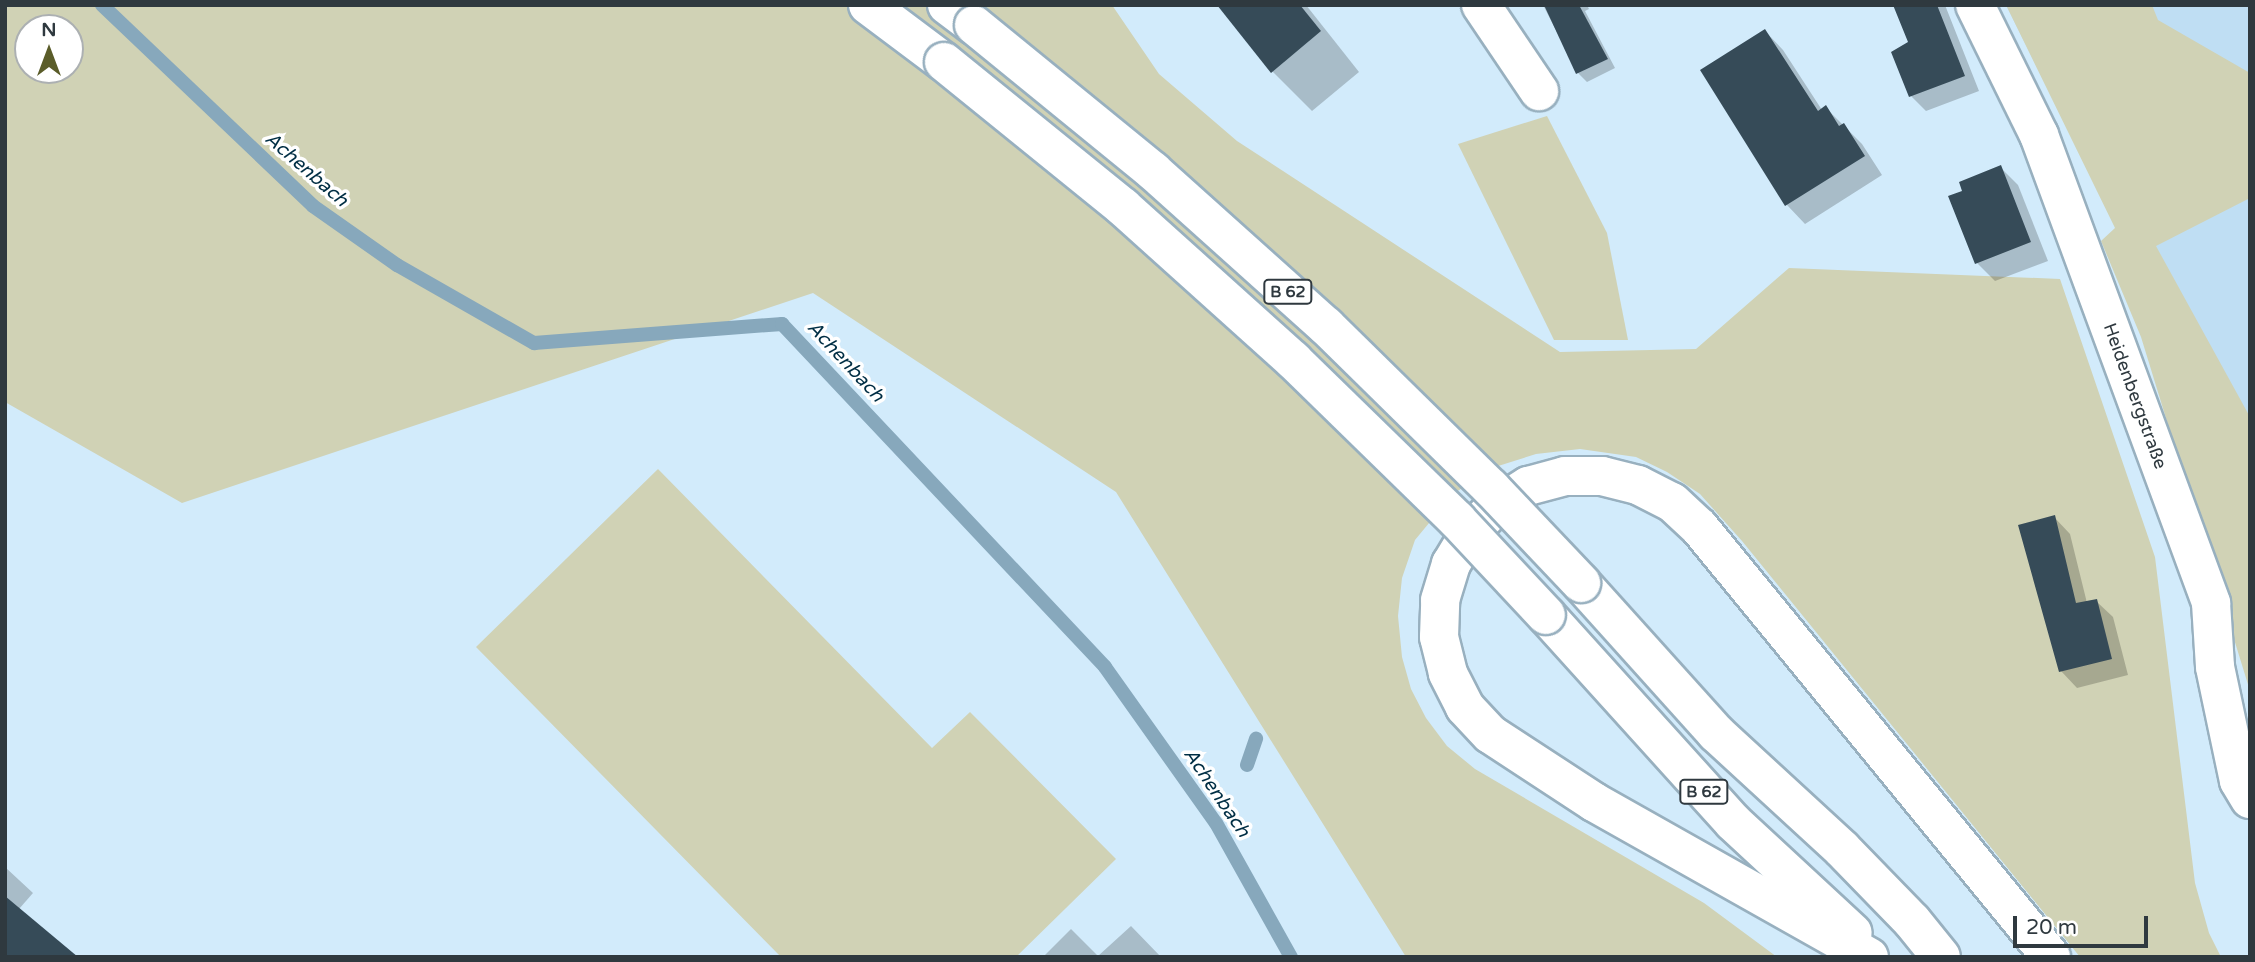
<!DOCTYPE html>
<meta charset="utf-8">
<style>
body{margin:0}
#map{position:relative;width:2255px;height:962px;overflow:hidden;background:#d2ebfb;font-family:"Varela Round",sans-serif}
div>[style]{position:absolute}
.built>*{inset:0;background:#bfdef3}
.green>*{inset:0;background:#d0d2b5}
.shadow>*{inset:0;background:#0003}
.stream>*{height:14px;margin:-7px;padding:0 7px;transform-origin:7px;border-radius:7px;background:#87a8bc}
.building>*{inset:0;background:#364b58}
.roads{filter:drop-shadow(2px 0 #98b0bf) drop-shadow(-2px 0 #98b0bf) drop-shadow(0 2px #98b0bf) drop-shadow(0 -2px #98b0bf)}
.street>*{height:38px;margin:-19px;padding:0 19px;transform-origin:19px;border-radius:19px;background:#fff}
.primary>*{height:38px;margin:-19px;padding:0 19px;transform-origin:19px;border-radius:19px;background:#fff}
.highway>*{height:38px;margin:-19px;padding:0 19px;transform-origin:19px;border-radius:19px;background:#fff}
.bridges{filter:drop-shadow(2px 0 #98b0bf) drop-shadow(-2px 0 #98b0bf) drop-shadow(0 2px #98b0bf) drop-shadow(0 -2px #98b0bf)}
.highway-bridge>*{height:38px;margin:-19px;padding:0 19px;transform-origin:19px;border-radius:19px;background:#fff}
span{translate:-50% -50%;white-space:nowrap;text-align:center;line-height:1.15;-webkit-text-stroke:7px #fff;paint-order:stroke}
.shield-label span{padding:2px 5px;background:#fff;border:2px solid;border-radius:5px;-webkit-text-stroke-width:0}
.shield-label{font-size:16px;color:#2f393f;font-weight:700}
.street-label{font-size:18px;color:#2f393f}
.water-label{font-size:19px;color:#002e44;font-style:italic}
.frame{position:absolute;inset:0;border:7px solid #2f393f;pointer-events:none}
.north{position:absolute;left:14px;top:14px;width:70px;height:70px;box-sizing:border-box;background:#fff;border:2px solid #acb0b2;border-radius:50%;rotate:0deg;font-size:19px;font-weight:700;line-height:28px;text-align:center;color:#2f393f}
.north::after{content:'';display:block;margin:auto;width:24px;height:32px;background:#5a5c29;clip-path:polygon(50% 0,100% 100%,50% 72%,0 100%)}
.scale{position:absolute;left:2013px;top:916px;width:135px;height:32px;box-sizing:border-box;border:4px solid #2f393f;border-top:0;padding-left:9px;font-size:21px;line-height:24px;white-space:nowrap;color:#2f393f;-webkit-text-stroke:5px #fff;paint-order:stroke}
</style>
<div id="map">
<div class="built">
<i style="clip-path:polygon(2006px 5px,2250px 5px,2250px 495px)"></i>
</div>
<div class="green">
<i style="clip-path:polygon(evenodd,5px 5px,1112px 5px,1159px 74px,1237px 141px,1560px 352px,1696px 349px,1789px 268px,2060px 279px,2155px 557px,2195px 883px,2209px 933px,2221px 957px,2080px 957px,1742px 541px,1700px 494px,1667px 472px,1636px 457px,1580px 449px,1536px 454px,1495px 467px,1453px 494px,1415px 540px,1402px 578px,1398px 616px,1402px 657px,1411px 689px,1426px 718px,1447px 746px,1475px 769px,1704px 903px,1777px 957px,1406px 957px,1116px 492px,813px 293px,182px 503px,5px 402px,5px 5px,28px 28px,70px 28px,70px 70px,28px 70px,28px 28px)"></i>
<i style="clip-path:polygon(2006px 5px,2152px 5px,2158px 20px,2250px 73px,2250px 198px,2156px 246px,2250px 417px,2250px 691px,2141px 337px,2101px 241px,2115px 228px)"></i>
<i style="clip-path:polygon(1547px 116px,1607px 233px,1628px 340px,1554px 340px,1458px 144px)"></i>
<i style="clip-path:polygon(658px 469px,932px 748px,970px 712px,1116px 859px,1016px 957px,781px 957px,476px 647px)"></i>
</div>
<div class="shadow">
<i style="clip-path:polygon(1219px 5px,1306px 5px,1359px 72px,1312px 111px,1273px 72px)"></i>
<i style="clip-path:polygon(1543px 5px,1587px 5px,1589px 9px,1585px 11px,1615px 68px,1587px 82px,1578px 73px)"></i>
<i style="clip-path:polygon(1895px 5px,1945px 5px,1979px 91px,1926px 111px,1911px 96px,1910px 43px)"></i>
<i style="clip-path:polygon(1765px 31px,1783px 50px,1822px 110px,1826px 108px,1862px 144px,1882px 175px,1805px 224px,1787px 205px,1702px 71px)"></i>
<i style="clip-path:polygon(2000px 167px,2018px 185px,2048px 261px,1995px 281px,1977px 263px)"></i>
<i style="clip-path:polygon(2054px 517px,2070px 534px,2087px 603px,2096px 601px,2113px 617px,2128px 675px,2077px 688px,2061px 671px)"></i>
<i style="clip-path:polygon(5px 867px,33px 893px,19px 909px,5px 957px)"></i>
<i style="clip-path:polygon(1131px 926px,1161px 957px,1043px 957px,1071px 929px,1098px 956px)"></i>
</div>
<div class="stream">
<i style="left:102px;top:5px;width:291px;rotate:43.6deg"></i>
<i style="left:313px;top:206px;width:103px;rotate:35.1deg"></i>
<i style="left:397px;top:265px;width:158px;rotate:29.7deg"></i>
<i style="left:534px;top:343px;width:249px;rotate:-4.4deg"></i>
<i style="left:782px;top:324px;width:471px;rotate:46.7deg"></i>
<i style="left:1105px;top:667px;width:191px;rotate:54.6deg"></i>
<i style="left:1216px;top:823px;width:154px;rotate:60.8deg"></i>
<i style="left:1247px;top:765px;width:28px;rotate:-71deg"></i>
</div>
<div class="building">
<i style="clip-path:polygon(1217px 5px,1300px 5px,1321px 31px,1271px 73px)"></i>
<i style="clip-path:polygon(1544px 5px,1579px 5px,1608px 59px,1576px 74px)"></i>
<i style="clip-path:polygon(1893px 5px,1937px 5px,1965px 76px,1909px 97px,1891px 52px,1908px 42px)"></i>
<i style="clip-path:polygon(1765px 29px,1818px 111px,1826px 105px,1839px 126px,1844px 123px,1865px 156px,1785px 206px,1700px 70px)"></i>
<i style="clip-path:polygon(2001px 165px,2031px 242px,1975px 264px,1948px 196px,1962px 191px,1959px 182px)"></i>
<i style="clip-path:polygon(2055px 515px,2076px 603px,2097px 599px,2112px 659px,2059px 672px,2018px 525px)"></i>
<i style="clip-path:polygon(5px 896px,78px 957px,5px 957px)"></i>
</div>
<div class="roads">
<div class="street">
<i style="left:1481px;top:5px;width:104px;rotate:56deg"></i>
<i style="left:1975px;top:5px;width:145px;rotate:63.8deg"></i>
<i style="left:2039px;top:135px;width:499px;rotate:69.8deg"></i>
<i style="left:2211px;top:603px;width:64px;rotate:86.4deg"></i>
<i style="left:2215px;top:667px;width:116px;rotate:78.1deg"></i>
<i style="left:2239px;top:781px;width:21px;rotate:59deg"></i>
</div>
<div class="primary">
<i style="left:1581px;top:583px;width:202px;rotate:48deg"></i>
<i style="left:1716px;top:733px;width:171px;rotate:42.6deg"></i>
<i style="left:1842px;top:849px;width:100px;rotate:45.8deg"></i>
<i style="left:1912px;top:921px;width:46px;rotate:51.1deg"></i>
<i style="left:1546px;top:615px;width:279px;rotate:47.9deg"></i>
<i style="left:1733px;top:822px;width:163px;rotate:42.8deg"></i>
<i style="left:1869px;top:957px;width:316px;rotate:-150.6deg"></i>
<i style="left:1594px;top:802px;width:124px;rotate:-146.8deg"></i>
<i style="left:1490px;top:734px;width:37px;rotate:-133deg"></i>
<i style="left:1465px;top:707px;width:38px;rotate:-117deg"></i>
<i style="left:1448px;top:673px;width:37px;rotate:-104deg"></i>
<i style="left:1439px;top:637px;width:37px;rotate:-88deg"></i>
<i style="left:1440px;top:600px;width:38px;rotate:-73deg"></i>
<i style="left:1451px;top:564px;width:37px;rotate:-59deg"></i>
<i style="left:1470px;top:532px;width:37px;rotate:-45deg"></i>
<i style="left:1496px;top:506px;width:38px;rotate:-32deg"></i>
<i style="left:1528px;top:486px;width:38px;rotate:-15deg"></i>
<i style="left:1565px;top:476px;width:37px"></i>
<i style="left:1602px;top:476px;width:37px;rotate:14deg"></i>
<i style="left:1638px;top:485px;width:38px;rotate:27deg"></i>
<i style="left:1672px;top:502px;width:37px;rotate:43deg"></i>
<i style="left:1699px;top:527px;width:556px;rotate:50.7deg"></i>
</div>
<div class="highway">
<i style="left:868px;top:5px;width:95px;rotate:36.9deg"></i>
<i style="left:947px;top:5px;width:34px;rotate:37deg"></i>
</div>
</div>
<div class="bridges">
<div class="highway-bridge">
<i style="left:974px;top:25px;width:231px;rotate:39.2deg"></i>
<i style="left:1153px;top:171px;width:232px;rotate:41.9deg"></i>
<i style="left:1326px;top:326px;width:231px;rotate:44.5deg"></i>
<i style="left:1491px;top:488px;width:131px;rotate:46.5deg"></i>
<i style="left:944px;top:62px;width:230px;rotate:39deg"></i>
<i style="left:1123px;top:207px;width:229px;rotate:42deg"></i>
<i style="left:1293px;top:360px;width:229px;rotate:44.3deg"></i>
<i style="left:1457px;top:520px;width:130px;rotate:46.9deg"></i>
</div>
</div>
<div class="shield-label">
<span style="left:1288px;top:292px">B 62</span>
<span style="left:1704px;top:792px">B 62</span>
</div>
<div class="street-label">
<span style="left:2135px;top:396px;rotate:70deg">Heidenbergstraße</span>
</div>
<div class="water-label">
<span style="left:306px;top:170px;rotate:41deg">Achenbach</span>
<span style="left:845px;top:362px;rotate:47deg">Achenbach</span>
<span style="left:1216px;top:793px;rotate:56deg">Achenbach</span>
</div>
<div class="frame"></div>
<div class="north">N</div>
<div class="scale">20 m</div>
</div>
